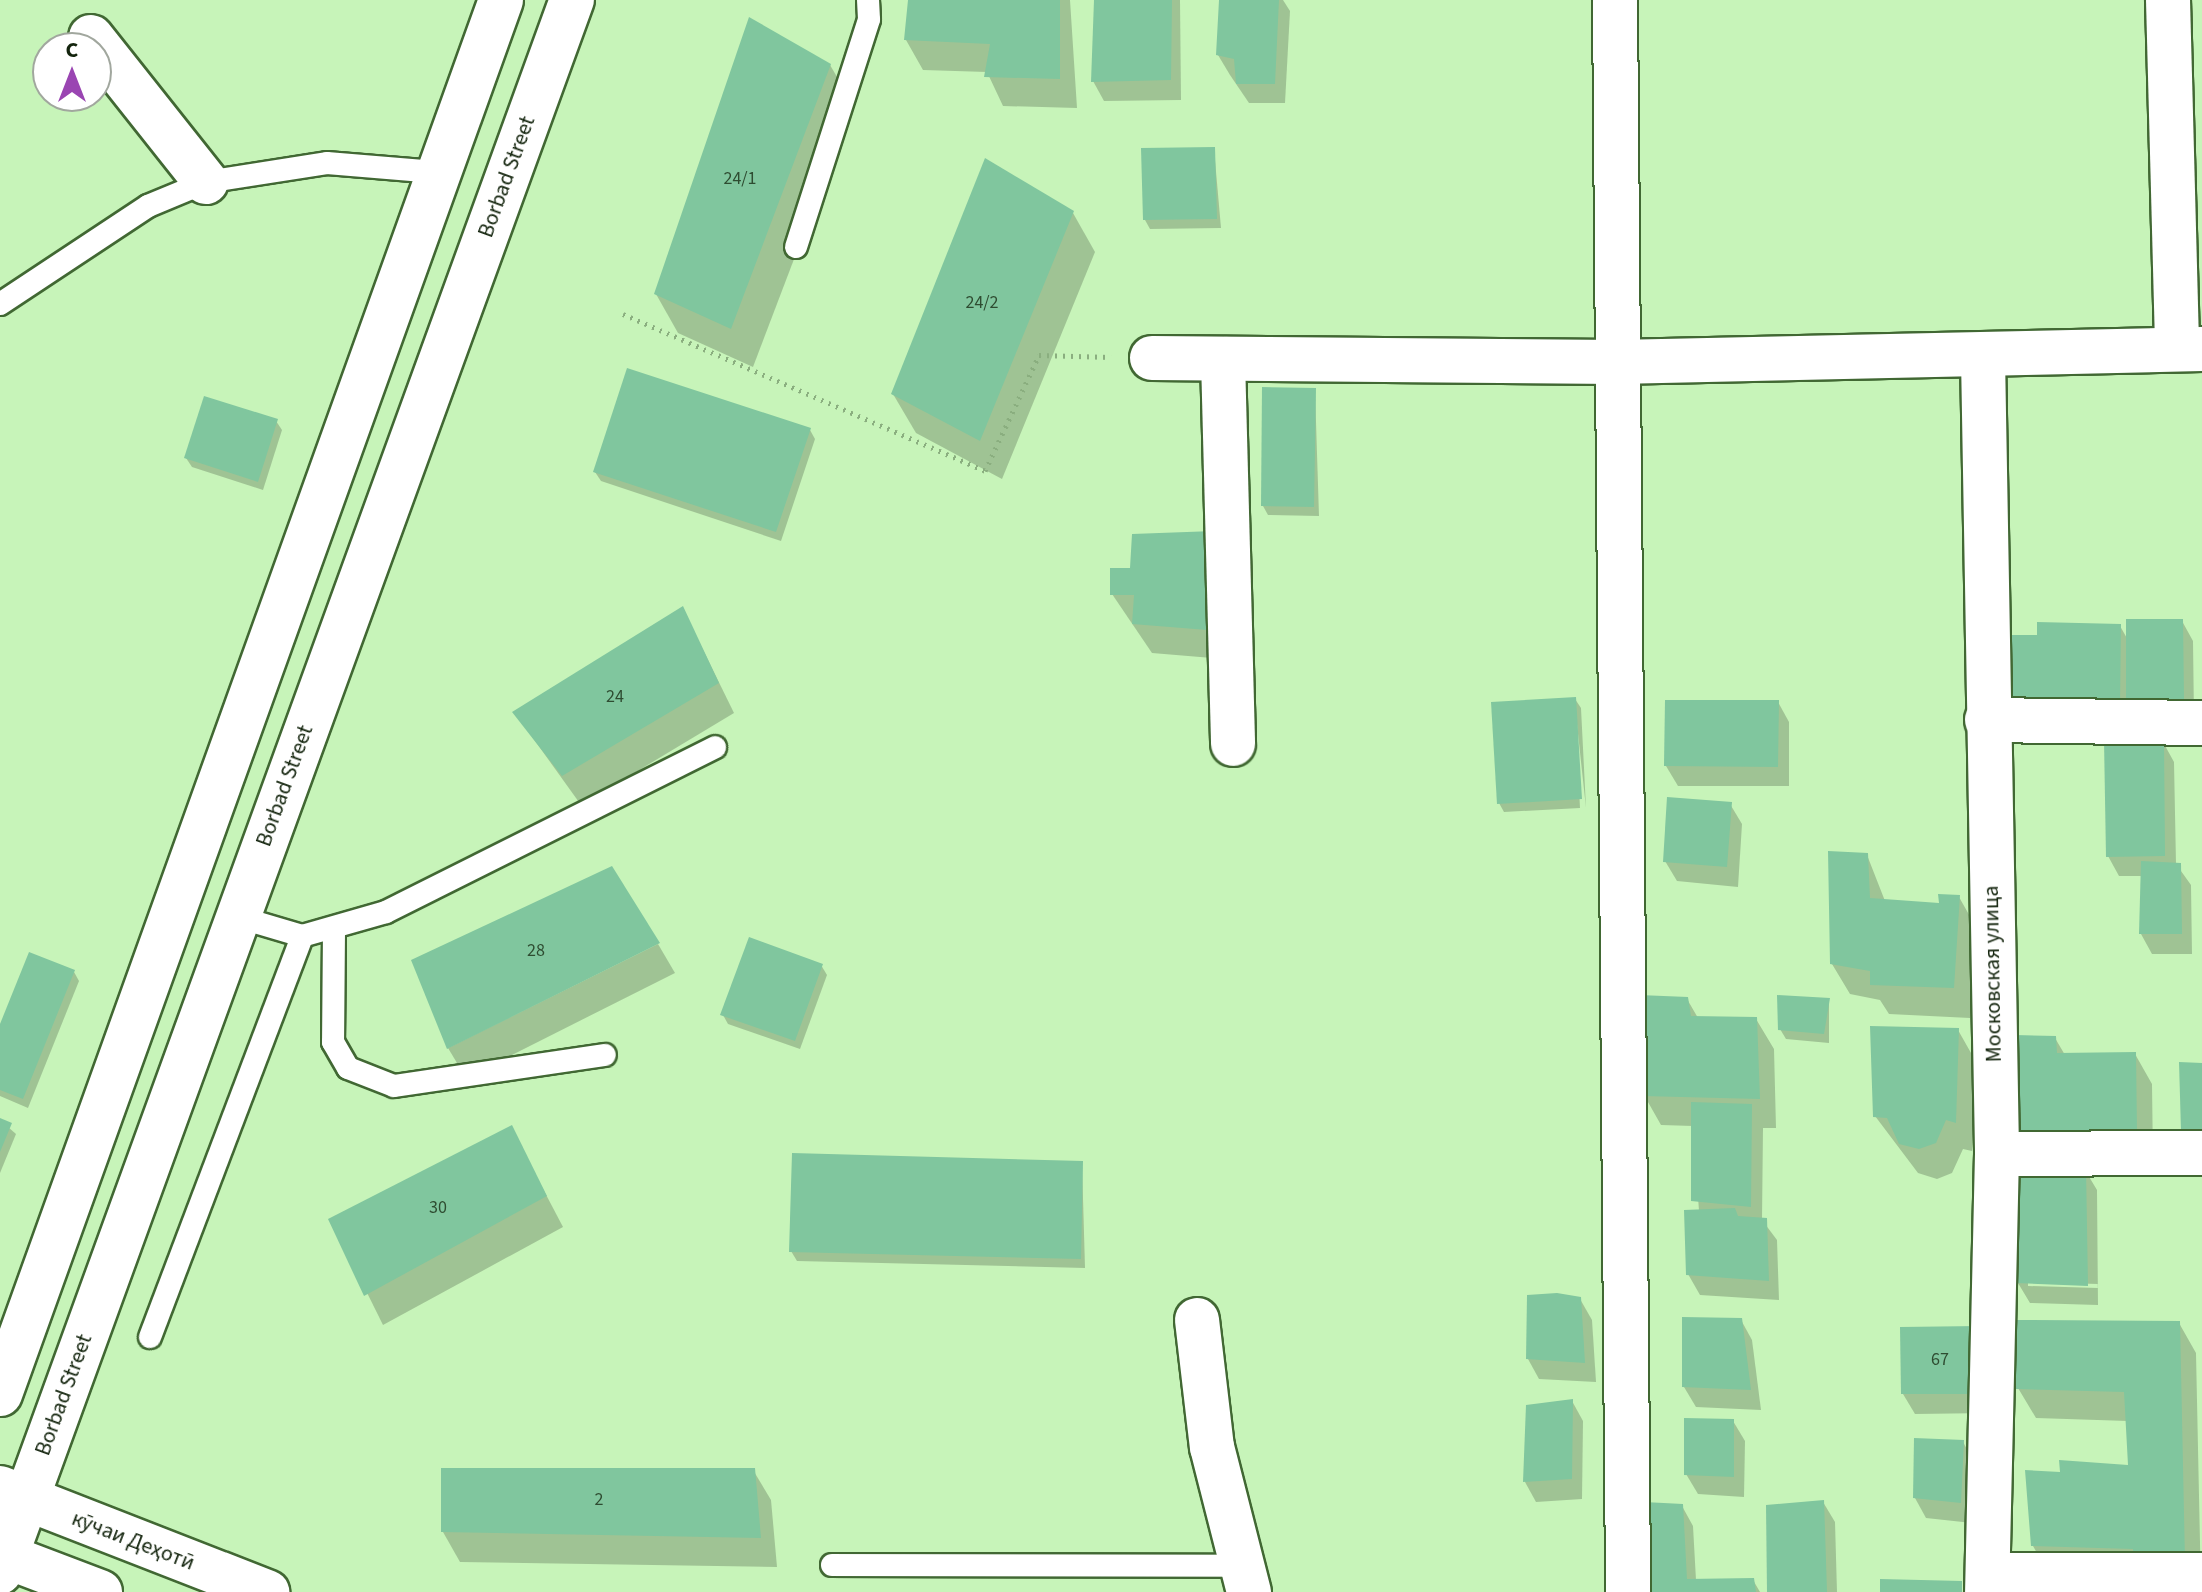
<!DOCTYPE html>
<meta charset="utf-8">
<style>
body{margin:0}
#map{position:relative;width:2202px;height:1592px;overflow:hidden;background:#c7f4b9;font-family:"Source Sans 3",sans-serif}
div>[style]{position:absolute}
.shadow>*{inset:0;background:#0003}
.building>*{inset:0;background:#80c69e}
.path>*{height:5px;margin-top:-2.5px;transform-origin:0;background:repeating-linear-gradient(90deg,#8aae7f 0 2px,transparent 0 8px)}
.roads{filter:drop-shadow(2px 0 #416833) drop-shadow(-2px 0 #416833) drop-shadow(0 2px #416833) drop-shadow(0 -2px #416833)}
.service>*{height:22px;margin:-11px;padding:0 11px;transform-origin:11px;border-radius:11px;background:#fff}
.minor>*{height:44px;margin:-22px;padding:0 22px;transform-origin:22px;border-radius:22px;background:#fff}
.tertiary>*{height:44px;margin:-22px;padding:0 22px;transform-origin:22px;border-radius:22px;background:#fff}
.secondary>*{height:44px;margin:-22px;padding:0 22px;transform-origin:22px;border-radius:22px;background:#fff}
span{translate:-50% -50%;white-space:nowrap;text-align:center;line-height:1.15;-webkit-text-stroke:7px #fff;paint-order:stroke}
.number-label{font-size:18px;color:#2e4c31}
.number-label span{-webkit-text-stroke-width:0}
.street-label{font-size:22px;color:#13240d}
.north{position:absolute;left:32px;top:32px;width:80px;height:80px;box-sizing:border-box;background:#fff;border:2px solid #a1a79e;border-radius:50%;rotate:0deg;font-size:22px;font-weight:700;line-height:32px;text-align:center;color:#13240d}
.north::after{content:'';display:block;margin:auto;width:28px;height:36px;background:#9a45b2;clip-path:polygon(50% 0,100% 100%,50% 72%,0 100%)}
</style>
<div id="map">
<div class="shadow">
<i style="clip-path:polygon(910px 0,1070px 0,1077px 108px,1003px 106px,987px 72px,923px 70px,906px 40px)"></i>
<i style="clip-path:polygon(1096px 0,1180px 0,1181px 100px,1104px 101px,1093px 81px)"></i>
<i style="clip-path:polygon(1221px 0,1283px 0,1290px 11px,1285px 103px,1249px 103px,1230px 75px,1218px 55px)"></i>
<i style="clip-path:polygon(830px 65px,853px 104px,753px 367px,678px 333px,656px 294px)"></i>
<i style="clip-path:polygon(1214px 149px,1221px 228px,1150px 229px,1145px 220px)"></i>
<i style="clip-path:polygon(1073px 213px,1095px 252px,1002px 479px,916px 433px,893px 394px)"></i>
<i style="clip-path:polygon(1315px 390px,1319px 516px,1268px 515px,1263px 506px)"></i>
<i style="clip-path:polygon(276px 421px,282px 430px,263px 490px,192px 467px,186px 458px)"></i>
<i style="clip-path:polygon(810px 430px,815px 439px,781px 541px,601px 481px,595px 472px)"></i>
<i style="clip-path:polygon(1213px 533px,1236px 660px,1152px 653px,1112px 594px,1132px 570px)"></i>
<i style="clip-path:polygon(683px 609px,734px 713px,581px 805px,515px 713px)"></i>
<i style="clip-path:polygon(2182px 621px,2193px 641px,2194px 718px,2000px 704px,2039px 637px,2120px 626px,2128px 640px)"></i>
<i style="clip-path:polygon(1575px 699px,1581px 708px,1586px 808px,1575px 706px,1580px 808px,1504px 812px,1499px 803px)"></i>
<i style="clip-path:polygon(1778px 702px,1789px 722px,1789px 786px,1678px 786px,1666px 766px)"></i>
<i style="clip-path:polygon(2163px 742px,2174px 762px,2176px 864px,2191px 885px,2192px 954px,2152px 954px,2141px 934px,2143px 876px,2119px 876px,2108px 856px)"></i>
<i style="clip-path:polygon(1730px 804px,1742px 824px,1738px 887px,1677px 881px,1665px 861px)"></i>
<i style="clip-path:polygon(1867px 855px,1885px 901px,1941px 905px,1959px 897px,1976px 927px,1970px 1018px,1889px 1014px,1880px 1000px,1850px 994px,1832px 964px)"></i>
<i style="clip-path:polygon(658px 944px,675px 973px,466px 1078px,448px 1048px)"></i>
<i style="clip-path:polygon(821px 965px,827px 975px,800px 1049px,728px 1024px,723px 1015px)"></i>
<i style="clip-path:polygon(74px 972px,79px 981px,28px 1108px,0 1096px,0 1029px)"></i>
<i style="clip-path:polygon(1687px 999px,1698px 1018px,1756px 1019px,1774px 1049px,1776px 1128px,1763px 1128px,1762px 1220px,1777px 1240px,1779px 1300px,1700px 1295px,1688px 1274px,1699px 1211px,1693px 1126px,1661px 1125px,1644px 1095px)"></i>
<i style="clip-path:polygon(1829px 1000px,1829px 1043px,1786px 1039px,1780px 1029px)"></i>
<i style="clip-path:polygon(1958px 1030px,1975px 1060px,1972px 1151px,1963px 1149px,1952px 1173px,1937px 1179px,1918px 1173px,1875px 1116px)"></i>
<i style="clip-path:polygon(2055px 1038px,2065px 1055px,2135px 1054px,2152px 1084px,2153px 1160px,2041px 1167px)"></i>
<i style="clip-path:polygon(0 1120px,16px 1134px,0 1173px)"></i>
<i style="clip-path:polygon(511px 1128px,563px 1227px,383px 1325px,331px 1220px)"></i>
<i style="clip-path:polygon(1082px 1163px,1085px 1268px,797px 1261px,791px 1251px)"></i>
<i style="clip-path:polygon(evenodd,2085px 1170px,2097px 1190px,2098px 1305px,2030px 1303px,2018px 1283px,2085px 1170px,2028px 1282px,2098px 1284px,2098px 1288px,2028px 1286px,2028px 1282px)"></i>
<i style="clip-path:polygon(1580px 1299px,1592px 1320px,1596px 1382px,1539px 1379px,1528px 1359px)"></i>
<i style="clip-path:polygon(1741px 1320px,1752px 1340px,1761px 1410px,1696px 1407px,1684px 1387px)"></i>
<i style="clip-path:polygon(2179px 1323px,2196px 1353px,2201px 1590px,2050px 1576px,2033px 1546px,2063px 1475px,2130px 1467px,2128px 1421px,2036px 1418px,2018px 1388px)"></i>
<i style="clip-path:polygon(1902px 1329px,1990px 1413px,1915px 1414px,1903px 1394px)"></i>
<i style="clip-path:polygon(1572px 1401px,1583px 1421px,1582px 1499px,1536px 1502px,1525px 1482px)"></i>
<i style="clip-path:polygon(1733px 1421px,1745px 1441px,1744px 1497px,1698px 1494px,1686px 1474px)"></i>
<i style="clip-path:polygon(1963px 1442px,1974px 1462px,1972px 1523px,1926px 1518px,1915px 1498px)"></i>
<i style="clip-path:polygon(753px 1470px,771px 1500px,777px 1567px,460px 1562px,443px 1532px)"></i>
<i style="clip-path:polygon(1823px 1502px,1835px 1522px,1837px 1592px,1769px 1592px)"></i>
<i style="clip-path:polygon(1682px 1506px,1693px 1526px,1696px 1580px,1753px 1580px,1760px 1592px,1648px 1592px)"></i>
</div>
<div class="building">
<i style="clip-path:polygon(908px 0,1060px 0,1060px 79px,984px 77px,990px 44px,904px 40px)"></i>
<i style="clip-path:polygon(1094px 0,1172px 0,1171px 80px,1091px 82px)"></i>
<i style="clip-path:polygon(1219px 0,1279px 0,1275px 84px,1236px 84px,1234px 59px,1216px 55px)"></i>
<i style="clip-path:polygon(749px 17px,831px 64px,731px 329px,654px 294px)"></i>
<i style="clip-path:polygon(1215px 147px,1217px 219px,1143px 220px,1141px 148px)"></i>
<i style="clip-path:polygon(985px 158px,1074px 211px,980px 441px,891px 394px)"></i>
<i style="clip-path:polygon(627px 368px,811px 428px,776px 532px,593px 472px)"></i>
<i style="clip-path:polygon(1262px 387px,1316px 388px,1314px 507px,1261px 506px)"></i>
<i style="clip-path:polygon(204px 396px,278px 419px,258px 482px,184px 458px)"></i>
<i style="clip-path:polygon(1214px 531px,1220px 631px,1132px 624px,1134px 595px,1110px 595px,1110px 568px,1130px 568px,1132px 534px)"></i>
<i style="clip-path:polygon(683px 606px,719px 683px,562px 776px,512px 712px)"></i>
<i style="clip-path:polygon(2126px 619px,2183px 619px,2184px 699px,2126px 699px)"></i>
<i style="clip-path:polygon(2037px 622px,2121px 624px,2120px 707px,1998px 704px,1999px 635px,2037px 635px)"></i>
<i style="clip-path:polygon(1576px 697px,1582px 799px,1497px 804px,1491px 702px)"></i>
<i style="clip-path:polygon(1665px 700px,1779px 700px,1778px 767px,1664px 766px)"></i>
<i style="clip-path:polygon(2104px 740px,2164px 740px,2165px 856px,2106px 857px)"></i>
<i style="clip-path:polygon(1667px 797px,1732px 802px,1727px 867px,1663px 862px)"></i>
<i style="clip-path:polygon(1828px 851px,1868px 853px,1870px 898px,1939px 903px,1938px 894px,1960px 895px,1954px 988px,1870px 985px,1870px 971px,1830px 964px)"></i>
<i style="clip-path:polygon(2141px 861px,2181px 863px,2182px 934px,2139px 934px)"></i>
<i style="clip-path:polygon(612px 866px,660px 943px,447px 1049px,411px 960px)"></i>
<i style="clip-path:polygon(749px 937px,823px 964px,795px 1041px,720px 1015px)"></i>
<i style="clip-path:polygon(29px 952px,75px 970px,23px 1099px,0 1090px,0 1024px)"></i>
<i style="clip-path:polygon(1639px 995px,1688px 997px,1691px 1016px,1757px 1017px,1760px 1099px,1642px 1096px)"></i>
<i style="clip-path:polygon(1777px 995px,1830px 998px,1824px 1034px,1778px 1030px)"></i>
<i style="clip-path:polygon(1870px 1026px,1959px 1028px,1956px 1123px,1946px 1120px,1936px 1143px,1919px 1149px,1899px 1144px,1887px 1118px,1873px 1117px)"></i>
<i style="clip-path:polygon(2015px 1035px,2056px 1036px,2057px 1053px,2136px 1052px,2137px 1131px,2021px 1137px)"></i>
<i style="clip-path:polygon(2179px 1062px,2202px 1063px,2202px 1132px,2181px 1131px)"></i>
<i style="clip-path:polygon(1691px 1102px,1752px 1104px,1751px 1207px,1691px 1201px)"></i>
<i style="clip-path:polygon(0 1118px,12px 1123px,0 1152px)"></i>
<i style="clip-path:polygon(512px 1125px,547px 1196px,364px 1296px,328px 1219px)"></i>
<i style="clip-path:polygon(792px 1153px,1083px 1161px,1081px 1259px,789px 1252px)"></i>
<i style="clip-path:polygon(2021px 1168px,2086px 1168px,2088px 1286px,2016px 1283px)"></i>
<i style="clip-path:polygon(1735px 1208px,1738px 1216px,1767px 1218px,1769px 1281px,1686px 1275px,1684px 1210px)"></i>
<i style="clip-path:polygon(1557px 1293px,1581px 1297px,1585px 1363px,1526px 1359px,1527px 1295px)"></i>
<i style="clip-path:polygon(1682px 1317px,1742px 1318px,1751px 1390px,1682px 1387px)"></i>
<i style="clip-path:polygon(2016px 1320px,2180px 1321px,2185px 1561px,2133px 1558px,2133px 1549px,2031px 1546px,2025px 1470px,2060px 1472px,2059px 1460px,2128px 1465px,2124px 1392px,2016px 1389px)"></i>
<i style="clip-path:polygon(1979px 1326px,1980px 1394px,1901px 1394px,1900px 1327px)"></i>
<i style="clip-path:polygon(1573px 1399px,1572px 1479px,1523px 1482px,1526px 1405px)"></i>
<i style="clip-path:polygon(1684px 1418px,1734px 1419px,1734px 1477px,1684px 1475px)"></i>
<i style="clip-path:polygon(1914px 1438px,1964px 1440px,1961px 1503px,1913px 1498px)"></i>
<i style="clip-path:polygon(441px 1468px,755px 1468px,761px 1538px,441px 1532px)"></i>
<i style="clip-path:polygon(1824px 1500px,1827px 1592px,1767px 1592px,1766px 1505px)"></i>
<i style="clip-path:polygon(1644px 1502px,1683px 1504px,1687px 1579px,1754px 1578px,1756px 1592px,1646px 1592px)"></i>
<i style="clip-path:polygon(1880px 1579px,1962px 1581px,1962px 1592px,1880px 1592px)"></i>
</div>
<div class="path">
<i style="left:623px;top:314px;width:395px;rotate:23.4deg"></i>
<i style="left:985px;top:471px;width:128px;rotate:-65deg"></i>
<i style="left:1039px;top:355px;width:72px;rotate:1.6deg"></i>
</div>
<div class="roads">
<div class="service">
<i style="left:796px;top:247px;width:239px;rotate:-72.2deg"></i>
<i style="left:869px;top:19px;width:19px;rotate:-93deg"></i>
<i style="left:0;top:304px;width:178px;rotate:-33.5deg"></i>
<i style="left:148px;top:206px;width:63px;rotate:-22.5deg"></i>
<i style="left:206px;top:182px;width:122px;rotate:-8.9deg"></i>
<i style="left:327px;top:163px;width:109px;rotate:4.7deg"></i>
<i style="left:238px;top:917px;width:67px;rotate:16.5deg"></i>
<i style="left:302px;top:936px;width:87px;rotate:-15.9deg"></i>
<i style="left:386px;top:912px;width:368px;rotate:-26.6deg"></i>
<i style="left:334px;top:931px;width:111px;rotate:90.5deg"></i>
<i style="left:333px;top:1042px;width:30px;rotate:60deg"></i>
<i style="left:348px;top:1068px;width:49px;rotate:21.4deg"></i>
<i style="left:394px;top:1086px;width:213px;rotate:-8.4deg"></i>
<i style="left:150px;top:1337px;width:429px;rotate:-69.2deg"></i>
<i style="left:832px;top:1565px;width:410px;rotate:0.1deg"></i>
</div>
<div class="minor">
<i style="left:1615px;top:0;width:1592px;rotate:89.53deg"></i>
<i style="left:2168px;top:0;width:349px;rotate:88.5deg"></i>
<i style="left:91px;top:37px;width:185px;rotate:51.6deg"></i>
<i style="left:1983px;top:357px;width:797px;rotate:88.99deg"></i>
<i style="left:1997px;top:1154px;width:438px;rotate:91.3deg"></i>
<i style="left:1152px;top:358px;width:465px;rotate:0.5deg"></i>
<i style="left:1617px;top:362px;width:585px;rotate:-1.27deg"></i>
<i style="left:1223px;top:359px;width:385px;rotate:88.5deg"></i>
<i style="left:1987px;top:720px;width:215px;rotate:0.8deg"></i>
<i style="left:1997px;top:1154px;width:205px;rotate:-0.3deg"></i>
<i style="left:1197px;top:1320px;width:128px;rotate:83.3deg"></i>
<i style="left:1212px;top:1447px;width:150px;rotate:75.7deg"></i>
<i style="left:1988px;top:1575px;width:214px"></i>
</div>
<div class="tertiary">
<i style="left:0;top:1488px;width:287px;rotate:21.3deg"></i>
<i style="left:0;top:1554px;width:107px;rotate:20.8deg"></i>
</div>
<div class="secondary">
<i style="left:0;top:1394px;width:1481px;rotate:-70.23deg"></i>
<i style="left:0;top:1572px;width:1673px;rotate:-70.01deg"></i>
</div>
</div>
<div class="number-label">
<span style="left:740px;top:179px">24/1</span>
<span style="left:982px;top:303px">24/2</span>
<span style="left:615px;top:697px">24</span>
<span style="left:536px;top:951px">28</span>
<span style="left:438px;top:1208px">30</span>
<span style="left:1940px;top:1360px">67</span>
<span style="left:599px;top:1500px">2</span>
</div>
<div class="street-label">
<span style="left:507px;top:177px;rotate:-70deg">Borbad Street</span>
<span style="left:285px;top:786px;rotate:-70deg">Borbad Street</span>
<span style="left:1993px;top:974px;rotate:-91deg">Московская улица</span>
<span style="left:64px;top:1395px;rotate:-70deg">Borbad Street</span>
<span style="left:133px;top:1541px;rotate:21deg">кӯчаи Деҳотӣ</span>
</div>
<div class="north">С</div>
</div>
